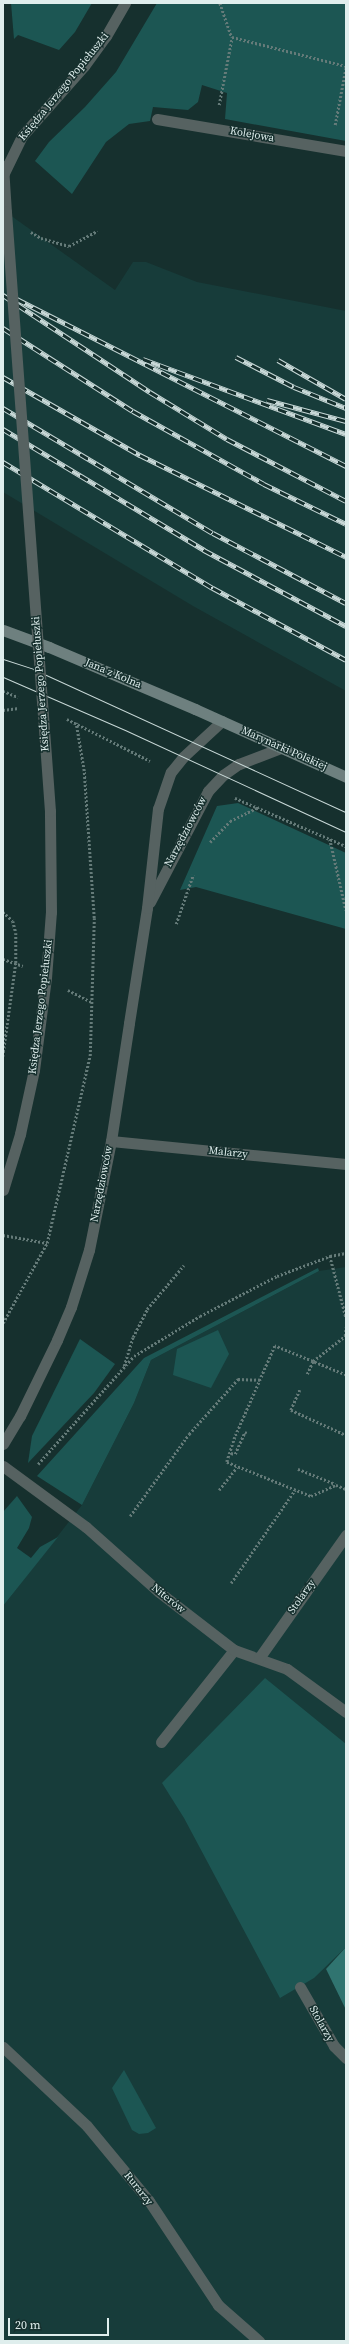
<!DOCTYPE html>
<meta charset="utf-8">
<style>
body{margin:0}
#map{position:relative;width:349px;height:2344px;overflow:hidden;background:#16302e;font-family:"Source Serif 4",serif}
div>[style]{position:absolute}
.built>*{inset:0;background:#173c3a}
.green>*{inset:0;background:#1c5653}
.water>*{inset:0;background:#307470}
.path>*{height:2.5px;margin-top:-1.25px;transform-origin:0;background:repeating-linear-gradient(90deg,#657b79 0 2px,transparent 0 4px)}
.service>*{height:11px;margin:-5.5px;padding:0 5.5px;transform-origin:5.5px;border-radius:5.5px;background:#566261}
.minor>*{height:11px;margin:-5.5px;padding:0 5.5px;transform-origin:5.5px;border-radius:5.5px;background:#566261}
.tertiary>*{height:11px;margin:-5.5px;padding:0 5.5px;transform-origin:5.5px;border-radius:5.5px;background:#566261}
.secondary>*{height:11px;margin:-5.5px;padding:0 5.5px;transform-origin:5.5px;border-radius:5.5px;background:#6e807f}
.tram>*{height:1px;margin:-0.5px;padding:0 0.5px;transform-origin:0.5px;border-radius:0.5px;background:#c8d8d7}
.rail>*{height:4.5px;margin-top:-2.25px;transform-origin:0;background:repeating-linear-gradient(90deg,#16302e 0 9px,#c8d8d7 0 18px);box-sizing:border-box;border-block:1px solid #c8d8d7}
.tertiary-bridge>*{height:11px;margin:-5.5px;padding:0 5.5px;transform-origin:5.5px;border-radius:5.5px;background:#566261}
span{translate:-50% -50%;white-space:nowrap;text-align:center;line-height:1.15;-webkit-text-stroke:3px #16302e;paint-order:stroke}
.street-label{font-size:11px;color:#dfeeed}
.frame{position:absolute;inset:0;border:4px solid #dfeeed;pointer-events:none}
.scale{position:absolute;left:8px;top:2318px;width:101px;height:18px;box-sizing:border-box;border:2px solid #dfeeed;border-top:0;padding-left:5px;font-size:12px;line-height:14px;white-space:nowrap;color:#dfeeed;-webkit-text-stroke:3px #16302e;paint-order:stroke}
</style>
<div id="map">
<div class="built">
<i style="clip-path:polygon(3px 210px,115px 290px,133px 262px,146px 262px,197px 282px,346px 311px,346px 691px,193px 606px,3px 492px)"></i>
<i style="clip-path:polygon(346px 1267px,346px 1947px,326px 1969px,346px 2010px,346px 2341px,3px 2341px,3px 1606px,82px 1505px,134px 1403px,151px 1360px,319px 1271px)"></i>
</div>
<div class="green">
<i style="clip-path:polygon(11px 3px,92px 3px,75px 32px,59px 50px,18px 35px,14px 39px)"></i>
<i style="clip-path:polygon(157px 3px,346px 3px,346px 141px,225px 119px,227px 93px,202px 85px,198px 102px,188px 110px,153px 107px,150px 121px,129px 124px,106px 142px,72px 194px,35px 161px,49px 142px,85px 107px,116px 72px)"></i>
<i style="clip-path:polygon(238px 803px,346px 853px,346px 929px,196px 887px,180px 890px,217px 806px)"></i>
<i style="clip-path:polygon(318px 1268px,319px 1271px,151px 1360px,134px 1403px,82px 1505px,37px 1476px,144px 1358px)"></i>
<i style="clip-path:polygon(218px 1330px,229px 1354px,211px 1388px,173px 1375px,177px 1349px)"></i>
<i style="clip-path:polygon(80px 1339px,115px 1364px,94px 1393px,28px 1463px,32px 1436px)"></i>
<i style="clip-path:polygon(17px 1496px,32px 1517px,29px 1528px,17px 1548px,31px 1558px,40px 1547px,58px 1537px,3px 1606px,3px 1512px)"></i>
<i style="clip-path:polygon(265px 1678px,346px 1744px,346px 1947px,314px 1978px,280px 1998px,184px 1818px,162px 1783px)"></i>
<i style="clip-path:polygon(124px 2070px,156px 2128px,148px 2133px,139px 2134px,132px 2130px,112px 2088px)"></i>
</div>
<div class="water">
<i style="clip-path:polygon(346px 1947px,346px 2010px,326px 1969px)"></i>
</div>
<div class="path">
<i style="left:220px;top:3px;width:36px;rotate:71deg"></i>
<i style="left:232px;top:37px;width:118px;rotate:14.3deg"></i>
<i style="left:219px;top:105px;width:69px;rotate:-79.2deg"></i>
<i style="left:335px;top:125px;width:59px;rotate:-79.3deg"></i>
<i style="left:31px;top:232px;width:12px;rotate:31deg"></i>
<i style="left:41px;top:238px;width:29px;rotate:16deg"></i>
<i style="left:69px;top:246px;width:32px;rotate:-28deg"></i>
<i style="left:3px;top:691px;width:16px;rotate:22deg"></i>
<i style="left:3px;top:710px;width:16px;rotate:-7deg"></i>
<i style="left:67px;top:719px;width:93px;rotate:26.8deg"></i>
<i style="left:235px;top:798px;width:121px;rotate:23.4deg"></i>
<i style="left:330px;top:839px;width:73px;rotate:77.3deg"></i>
<i style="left:210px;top:842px;width:29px;rotate:-46deg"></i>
<i style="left:230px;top:821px;width:32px;rotate:-26deg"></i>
<i style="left:3px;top:912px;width:13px;rotate:42deg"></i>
<i style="left:13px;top:921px;width:12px;rotate:76deg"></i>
<i style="left:16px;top:933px;width:30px;rotate:90deg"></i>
<i style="left:16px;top:963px;width:95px;rotate:97.9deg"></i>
<i style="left:176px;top:924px;width:52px;rotate:-70.9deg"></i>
<i style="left:3px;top:959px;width:21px;rotate:19deg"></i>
<i style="left:68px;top:990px;width:27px;rotate:27deg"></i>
<i style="left:3px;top:1235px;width:45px;rotate:10.3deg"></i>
<i style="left:330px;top:1256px;width:63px;rotate:75.3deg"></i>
<i style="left:3px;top:1323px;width:91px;rotate:-61.2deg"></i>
<i style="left:47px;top:1243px;width:192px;rotate:-77.1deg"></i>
<i style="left:90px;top:1056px;width:138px;rotate:-88.3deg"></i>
<i style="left:94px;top:918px;width:147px;rotate:-93.9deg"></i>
<i style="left:84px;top:771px;width:49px;rotate:-99.5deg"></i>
<i style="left:124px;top:1366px;width:30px;rotate:-73deg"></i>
<i style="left:133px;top:1337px;width:31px;rotate:-63deg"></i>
<i style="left:147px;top:1309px;width:57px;rotate:-49.9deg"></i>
<i style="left:307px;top:1374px;width:14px;rotate:-65deg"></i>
<i style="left:313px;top:1361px;width:41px;rotate:-38deg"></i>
<i style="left:345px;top:1336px;width:9px;rotate:-84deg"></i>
<i style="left:346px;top:1375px;width:77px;rotate:-157.8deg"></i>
<i style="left:275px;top:1346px;width:99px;rotate:113.7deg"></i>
<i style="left:235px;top:1437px;width:26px;rotate:108deg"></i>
<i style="left:227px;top:1462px;width:91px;rotate:22deg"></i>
<i style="left:311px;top:1496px;width:27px;rotate:-24deg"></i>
<i style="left:336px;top:1485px;width:11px;rotate:22deg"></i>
<i style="left:300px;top:1390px;width:22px;rotate:114deg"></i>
<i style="left:291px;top:1410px;width:60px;rotate:24.4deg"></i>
<i style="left:231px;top:1453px;width:4px;rotate:14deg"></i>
<i style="left:235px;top:1454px;width:24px;rotate:-66deg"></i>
<i style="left:245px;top:1432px;width:2px;rotate:27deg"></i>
<i style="left:38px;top:1464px;width:144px;rotate:-48.4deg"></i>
<i style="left:134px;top:1356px;width:77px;rotate:-31.2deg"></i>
<i style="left:200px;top:1316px;width:87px;rotate:-27.5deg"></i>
<i style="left:277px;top:1276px;width:57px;rotate:-20.7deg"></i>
<i style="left:330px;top:1256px;width:16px;rotate:-11deg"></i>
<i style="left:298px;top:1469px;width:40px;rotate:22deg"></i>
<i style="left:219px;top:1490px;width:29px;rotate:-52deg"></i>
<i style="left:130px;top:1516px;width:101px;rotate:-54.3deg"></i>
<i style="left:189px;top:1434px;width:74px;rotate:-48.3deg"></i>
<i style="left:238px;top:1379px;width:23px;rotate:2deg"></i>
<i style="left:231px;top:1583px;width:113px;rotate:-55.5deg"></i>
</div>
<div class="service">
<i style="left:161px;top:1742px;width:117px;rotate:-51.6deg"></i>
<i style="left:300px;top:1987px;width:68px;rotate:60deg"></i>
<i style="left:334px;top:2046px;width:17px;rotate:45deg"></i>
<i style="left:3px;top:2047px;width:115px;rotate:43.2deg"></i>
<i style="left:87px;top:2126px;width:97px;rotate:50.4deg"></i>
<i style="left:149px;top:2201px;width:125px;rotate:56.4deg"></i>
<i style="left:218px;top:2305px;width:55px;rotate:41.3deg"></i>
</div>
<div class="minor">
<i style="left:157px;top:119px;width:192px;rotate:9.6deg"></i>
<i style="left:150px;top:902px;width:125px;rotate:-62.4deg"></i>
<i style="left:208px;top:791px;width:22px;rotate:-47deg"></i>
<i style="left:223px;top:775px;width:19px;rotate:-35deg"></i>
<i style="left:239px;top:764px;width:45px;rotate:-20.9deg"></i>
<i style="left:111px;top:1141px;width:236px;rotate:5.6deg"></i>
<i style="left:3px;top:1444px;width:33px;rotate:-59deg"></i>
<i style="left:20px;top:1416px;width:85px;rotate:-64deg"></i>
<i style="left:57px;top:1340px;width:36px;rotate:-67deg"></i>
<i style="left:71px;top:1307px;width:60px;rotate:-72.5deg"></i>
<i style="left:89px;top:1250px;width:111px;rotate:-78.6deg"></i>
<i style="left:111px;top:1141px;width:119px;rotate:-81.3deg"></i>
<i style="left:129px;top:1023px;width:116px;rotate:-81.1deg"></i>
<i style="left:147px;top:908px;width:100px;rotate:-83.7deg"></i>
<i style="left:158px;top:809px;width:39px;rotate:-71deg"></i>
<i style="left:171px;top:772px;width:19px;rotate:-51deg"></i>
<i style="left:183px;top:757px;width:53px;rotate:-42.7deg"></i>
<i style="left:3px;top:1466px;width:103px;rotate:36.3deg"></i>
<i style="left:86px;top:1527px;width:98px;rotate:41.7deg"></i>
<i style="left:159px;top:1592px;width:95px;rotate:37.7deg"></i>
<i style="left:234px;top:1650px;width:56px;rotate:19.7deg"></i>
<i style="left:287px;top:1669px;width:73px;rotate:36.1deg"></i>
<i style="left:259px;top:1658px;width:151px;rotate:-54.7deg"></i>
</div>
<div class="tertiary">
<i style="left:3px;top:166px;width:46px;rotate:86.3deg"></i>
<i style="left:4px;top:173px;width:41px;rotate:-64.1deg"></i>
<i style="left:22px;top:136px;width:94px;rotate:-48.5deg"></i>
<i style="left:84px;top:66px;width:37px;rotate:-54deg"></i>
<i style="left:106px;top:36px;width:38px;rotate:-60deg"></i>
</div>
<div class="secondary">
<i style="left:3px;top:630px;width:49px;rotate:20.3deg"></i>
<i style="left:49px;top:647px;width:159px;rotate:23deg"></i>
<i style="left:195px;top:709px;width:166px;rotate:24.2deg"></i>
</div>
<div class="tram">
<i style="left:3px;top:659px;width:32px;rotate:18deg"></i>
<i style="left:33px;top:669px;width:344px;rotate:24.6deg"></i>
<i style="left:3px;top:677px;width:133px;rotate:23.5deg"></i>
<i style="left:125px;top:730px;width:243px;rotate:24.8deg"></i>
</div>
<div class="rail">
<i style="left:3px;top:295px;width:176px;rotate:33.4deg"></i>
<i style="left:150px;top:392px;width:90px;rotate:31.4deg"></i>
<i style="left:227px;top:439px;width:134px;rotate:27.5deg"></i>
<i style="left:17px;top:299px;width:369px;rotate:26.9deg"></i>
<i style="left:3px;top:328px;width:154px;rotate:32.6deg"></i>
<i style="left:133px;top:411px;width:150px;rotate:29.1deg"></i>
<i style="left:264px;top:484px;width:91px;rotate:26deg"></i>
<i style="left:236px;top:357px;width:65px;rotate:27.3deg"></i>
<i style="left:294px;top:387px;width:56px;rotate:22deg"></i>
<i style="left:143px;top:359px;width:216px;rotate:20.3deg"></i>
<i style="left:278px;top:360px;width:78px;rotate:29.8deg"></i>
<i style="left:3px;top:377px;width:158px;rotate:29.7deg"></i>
<i style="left:140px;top:455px;width:230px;rotate:26.3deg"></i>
<i style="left:267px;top:400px;width:82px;rotate:14.9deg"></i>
<i style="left:3px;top:408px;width:244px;rotate:30.8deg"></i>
<i style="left:213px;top:533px;width:150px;rotate:27.8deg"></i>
<i style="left:3px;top:429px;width:235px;rotate:31deg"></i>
<i style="left:204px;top:550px;width:161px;rotate:28.2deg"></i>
<i style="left:3px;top:462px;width:245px;rotate:31deg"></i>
<i style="left:213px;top:588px;width:151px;rotate:28.4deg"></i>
</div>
<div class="tertiary-bridge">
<i style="left:3px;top:1190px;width:59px;rotate:-73.1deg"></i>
<i style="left:20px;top:1134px;width:66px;rotate:-77.7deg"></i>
<i style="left:34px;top:1070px;width:93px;rotate:-82.6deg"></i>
<i style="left:46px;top:978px;width:66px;rotate:-85.7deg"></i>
<i style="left:51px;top:912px;width:101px;rotate:-90.6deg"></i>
<i style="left:50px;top:811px;width:601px;rotate:-94.2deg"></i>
</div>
<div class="street-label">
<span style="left:64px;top:87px;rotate:-51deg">Księdza Jerzego Popiełuszki</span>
<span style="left:252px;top:135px;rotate:10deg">Kolejowa</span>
<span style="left:113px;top:674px;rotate:23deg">Jana z Kolna</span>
<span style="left:41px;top:684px;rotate:-94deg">Księdza Jerzego Popiełuszki</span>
<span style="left:284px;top:749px;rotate:24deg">Marynarki Polskiej</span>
<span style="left:186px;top:832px;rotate:-62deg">Narzędziowców</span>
<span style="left:41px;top:1007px;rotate:-83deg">Księdza Jerzego Popiełuszki</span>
<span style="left:228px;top:1153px;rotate:6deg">Malarzy</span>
<span style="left:102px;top:1184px;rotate:-79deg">Narzędziowców</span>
<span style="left:302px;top:1597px;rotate:-55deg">Stolarzy</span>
<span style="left:168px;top:1599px;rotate:39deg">Niterów</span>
<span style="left:321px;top:2024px;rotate:61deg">Stolarzy</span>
<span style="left:138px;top:2189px;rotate:51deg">Rurarzy</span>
</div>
<div class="frame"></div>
<div class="scale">20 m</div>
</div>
